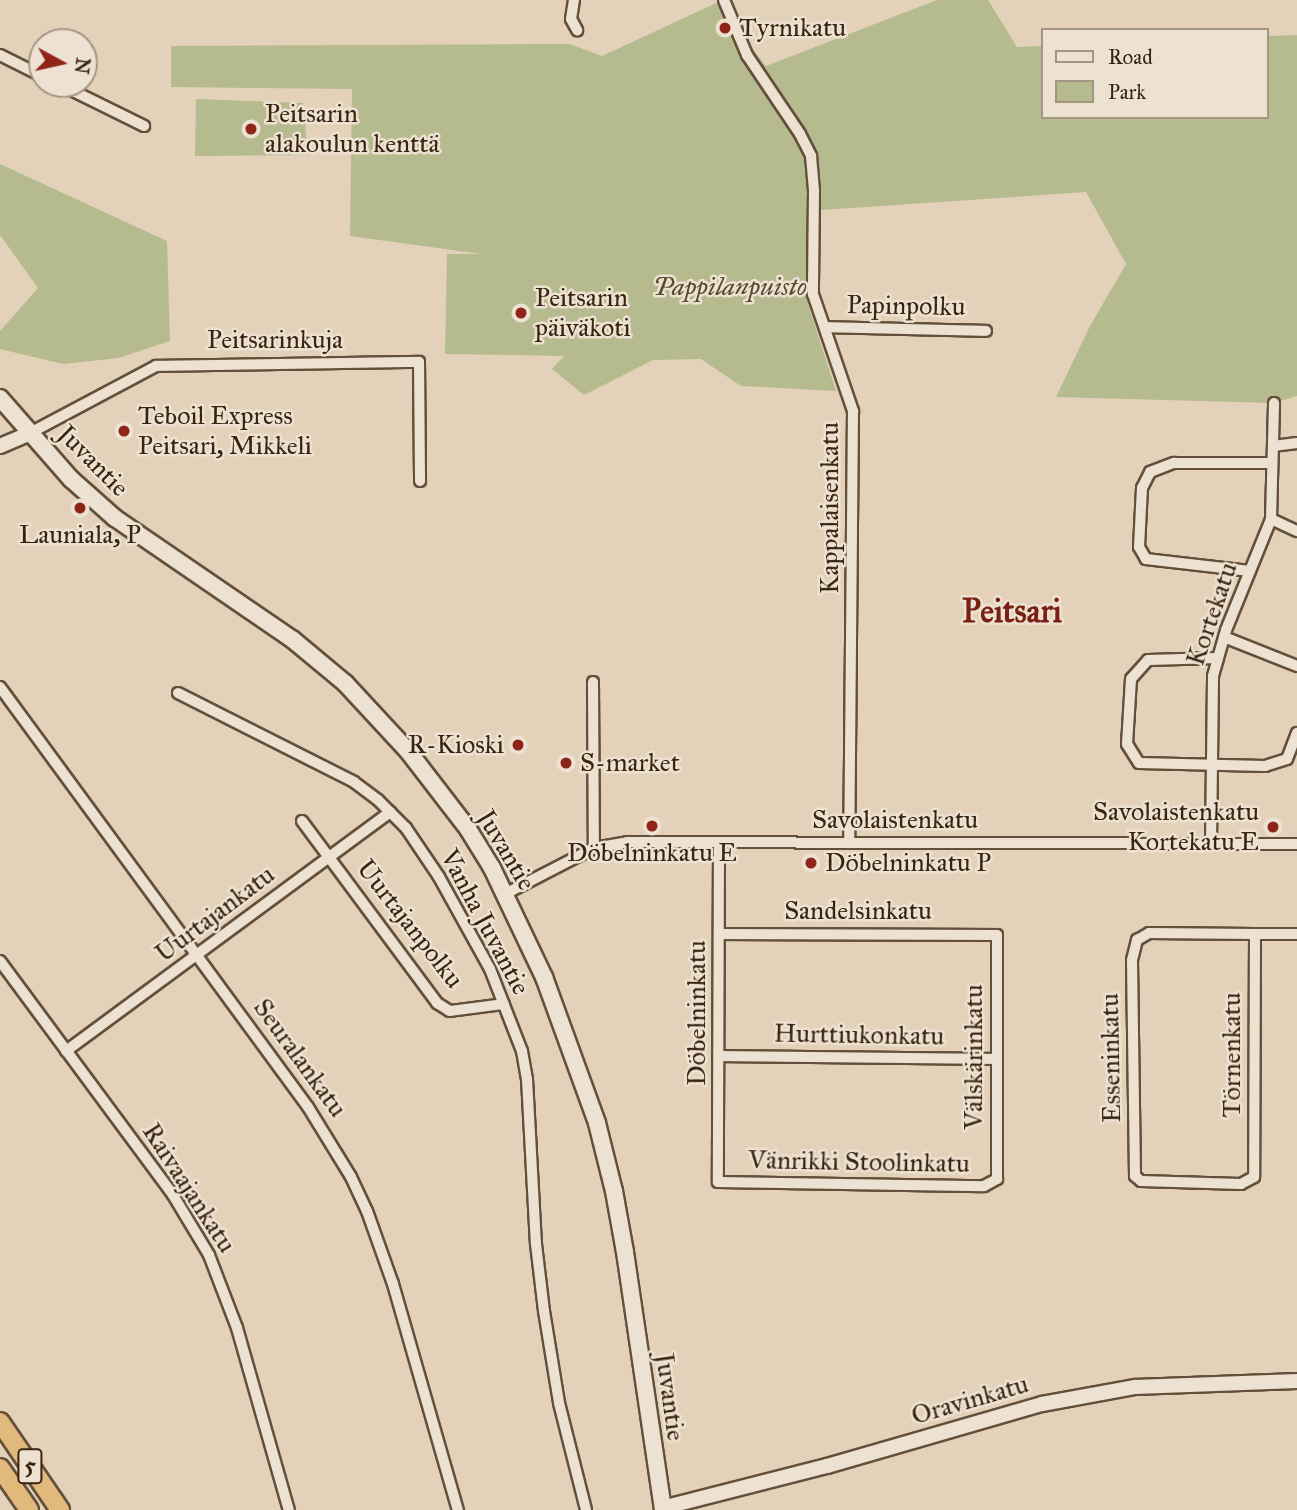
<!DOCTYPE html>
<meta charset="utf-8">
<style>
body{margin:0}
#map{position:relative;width:1297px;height:1510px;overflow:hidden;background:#e3d2b9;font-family:"IM FELL Great Primer",serif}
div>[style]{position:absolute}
.green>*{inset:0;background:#b5bb8e}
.roads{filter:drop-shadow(2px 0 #64503a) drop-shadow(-2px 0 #64503a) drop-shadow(0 2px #64503a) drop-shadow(0 -2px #64503a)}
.minor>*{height:10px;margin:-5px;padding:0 5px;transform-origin:5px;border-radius:5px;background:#ede2d2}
.tertiary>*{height:14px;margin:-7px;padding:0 7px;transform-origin:7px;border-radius:7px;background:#ede2d2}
.secondary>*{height:16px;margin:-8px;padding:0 8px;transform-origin:8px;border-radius:8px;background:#ede2d2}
.trunk>*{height:18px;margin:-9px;padding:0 9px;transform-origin:9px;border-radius:9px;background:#e2b97c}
.dots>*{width:19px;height:19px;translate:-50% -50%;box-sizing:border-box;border:4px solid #ede2d2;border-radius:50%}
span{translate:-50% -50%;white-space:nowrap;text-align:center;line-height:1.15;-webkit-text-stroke:5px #ede2d2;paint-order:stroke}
.shield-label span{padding:2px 5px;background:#ede2d2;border:2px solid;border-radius:5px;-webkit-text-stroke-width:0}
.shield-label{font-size:24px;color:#392410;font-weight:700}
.poi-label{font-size:26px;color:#392410}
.left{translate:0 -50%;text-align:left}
.right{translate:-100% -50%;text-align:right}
.park-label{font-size:26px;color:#584a30;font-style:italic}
.street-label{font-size:26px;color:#392410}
.district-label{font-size:33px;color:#7a1f14;font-weight:700}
.legend{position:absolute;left:1041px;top:28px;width:228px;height:91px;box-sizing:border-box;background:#ede2d2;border:2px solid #a59684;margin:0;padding:9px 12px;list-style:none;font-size:21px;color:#392410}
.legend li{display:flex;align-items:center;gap:14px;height:35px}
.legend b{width:35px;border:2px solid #a59684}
.north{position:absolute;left:28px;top:28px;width:70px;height:70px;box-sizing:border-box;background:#ede2d2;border:2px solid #a59684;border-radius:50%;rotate:98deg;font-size:19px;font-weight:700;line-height:28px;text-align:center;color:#392410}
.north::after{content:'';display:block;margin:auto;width:24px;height:32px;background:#8f2418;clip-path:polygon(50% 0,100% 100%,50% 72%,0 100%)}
</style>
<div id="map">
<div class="green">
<i style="clip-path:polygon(937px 0,988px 0,1017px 47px,1043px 46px,1043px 117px,1267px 117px,1267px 36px,1297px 35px,1297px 396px,1274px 403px,1056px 397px,1090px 326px,1126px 264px,1086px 192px,807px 211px,808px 304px,836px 391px,741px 386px,701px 359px,653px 360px,584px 395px,552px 369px,564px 356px,445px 354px,447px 254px,481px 254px,350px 236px,352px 89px,171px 87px,171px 46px,570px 44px,602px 56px,716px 3px,766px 66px)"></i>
<i style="clip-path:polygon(196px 99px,303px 103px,308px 155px,195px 156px)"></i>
<i style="clip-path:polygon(0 164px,167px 241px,170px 341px,119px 358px,63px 364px,0 349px,0 331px,38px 288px,0 235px)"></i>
</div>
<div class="roads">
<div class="minor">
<i style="left:574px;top:0;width:19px;rotate:99deg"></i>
<i style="left:571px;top:19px;width:13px;rotate:61deg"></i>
<i style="left:724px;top:0;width:60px;rotate:67.3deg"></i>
<i style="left:747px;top:55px;width:95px;rotate:56.1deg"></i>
<i style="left:800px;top:134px;width:25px;rotate:63deg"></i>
<i style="left:811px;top:156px;width:34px;rotate:85deg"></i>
<i style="left:814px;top:190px;width:104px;rotate:90.6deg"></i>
<i style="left:813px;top:294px;width:124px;rotate:71.1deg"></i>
<i style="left:853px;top:411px;width:432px;rotate:90.5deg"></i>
<i style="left:0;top:55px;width:47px;rotate:26.6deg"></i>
<i style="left:59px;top:84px;width:95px;rotate:26.3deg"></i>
<i style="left:825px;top:327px;width:161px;rotate:1.4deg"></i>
<i style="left:30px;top:433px;width:143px;rotate:-28deg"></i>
<i style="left:156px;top:366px;width:263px;rotate:-0.9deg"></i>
<i style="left:419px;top:362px;width:119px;rotate:89.5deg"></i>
<i style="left:1273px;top:446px;width:24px;rotate:-7deg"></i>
<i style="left:1271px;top:519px;width:29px;rotate:25deg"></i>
<i style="left:1250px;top:571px;width:105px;rotate:-173.4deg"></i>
<i style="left:1146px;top:559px;width:14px;rotate:-120deg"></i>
<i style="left:1139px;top:547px;width:59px;rotate:-87.1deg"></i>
<i style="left:1142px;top:488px;width:18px;rotate:-63deg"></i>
<i style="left:1150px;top:472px;width:26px;rotate:-21deg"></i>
<i style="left:1174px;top:463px;width:98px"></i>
<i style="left:1224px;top:637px;width:79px;rotate:21.7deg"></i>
<i style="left:1218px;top:658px;width:70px;rotate:178.4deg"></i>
<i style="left:1148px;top:660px;width:25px;rotate:132deg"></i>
<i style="left:1131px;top:679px;width:65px;rotate:93.5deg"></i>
<i style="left:1127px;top:744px;width:22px;rotate:58deg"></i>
<i style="left:1139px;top:763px;width:126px;rotate:1.4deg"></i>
<i style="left:1265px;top:766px;width:23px;rotate:-18deg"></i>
<i style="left:1287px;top:759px;width:28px;rotate:-69deg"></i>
<i style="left:593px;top:682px;width:166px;rotate:89.7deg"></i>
<i style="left:0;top:687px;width:521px;rotate:53.75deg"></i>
<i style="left:308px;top:1107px;width:82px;rotate:58.4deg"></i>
<i style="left:351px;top:1177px;width:38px;rotate:65deg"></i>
<i style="left:367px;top:1211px;width:77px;rotate:70.4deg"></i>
<i style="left:393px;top:1284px;width:235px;rotate:74deg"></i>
<i style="left:178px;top:693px;width:197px;rotate:26.8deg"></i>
<i style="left:354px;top:782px;width:30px;rotate:37deg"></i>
<i style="left:378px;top:800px;width:40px;rotate:45deg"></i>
<i style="left:406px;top:828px;width:59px;rotate:56deg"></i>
<i style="left:439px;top:877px;width:105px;rotate:61deg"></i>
<i style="left:490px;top:969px;width:88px;rotate:68.7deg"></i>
<i style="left:522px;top:1051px;width:28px;rotate:80deg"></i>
<i style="left:527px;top:1079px;width:165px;rotate:86.9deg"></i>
<i style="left:536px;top:1244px;width:67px;rotate:83.2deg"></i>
<i style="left:544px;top:1311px;width:93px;rotate:80.7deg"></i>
<i style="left:559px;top:1403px;width:110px;rotate:75.8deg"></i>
<i style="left:302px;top:821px;width:227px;rotate:53.4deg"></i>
<i style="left:437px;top:1003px;width:15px;rotate:32deg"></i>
<i style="left:450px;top:1011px;width:54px;rotate:-7.4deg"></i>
<i style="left:1211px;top:843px;width:167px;rotate:-89.3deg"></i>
<i style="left:1213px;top:676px;width:48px;rotate:-74.2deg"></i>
<i style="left:1226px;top:630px;width:120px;rotate:-67.9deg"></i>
<i style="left:1271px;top:519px;width:116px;rotate:-88.5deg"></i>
<i style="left:719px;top:844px;width:338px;rotate:90.2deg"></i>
<i style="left:718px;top:1182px;width:266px;rotate:0.9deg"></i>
<i style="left:984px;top:1186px;width:15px;rotate:-28deg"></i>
<i style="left:997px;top:1179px;width:244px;rotate:-90deg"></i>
<i style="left:997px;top:935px;width:278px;rotate:-179.8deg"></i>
<i style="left:505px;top:894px;width:100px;rotate:-27.3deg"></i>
<i style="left:594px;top:848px;width:34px;rotate:-10deg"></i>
<i style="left:627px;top:842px;width:670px;rotate:0.17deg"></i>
<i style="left:1255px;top:934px;width:243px;rotate:90.2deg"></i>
<i style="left:1254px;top:1177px;width:15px;rotate:152deg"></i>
<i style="left:1241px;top:1184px;width:100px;rotate:-178.3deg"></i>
<i style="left:1141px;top:1181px;width:8px;rotate:-140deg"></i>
<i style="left:1135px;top:1176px;width:216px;rotate:-90.8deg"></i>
<i style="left:1132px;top:960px;width:21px;rotate:-76deg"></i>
<i style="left:1137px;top:940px;width:14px;rotate:-30deg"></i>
<i style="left:1149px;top:933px;width:106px;rotate:0.5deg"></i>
<i style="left:1255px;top:934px;width:42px"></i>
<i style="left:0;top:961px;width:291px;rotate:53.5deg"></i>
<i style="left:173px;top:1195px;width:70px;rotate:59deg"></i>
<i style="left:209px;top:1255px;width:78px;rotate:69deg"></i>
<i style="left:237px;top:1328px;width:189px;rotate:74.1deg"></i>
<i style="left:66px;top:1051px;width:403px;rotate:-36.4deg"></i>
<i style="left:720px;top:1056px;width:276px;rotate:0.6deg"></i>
</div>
<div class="tertiary">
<i style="left:0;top:446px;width:33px;rotate:-23deg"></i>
<i style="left:662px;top:1508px;width:170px;rotate:-14.3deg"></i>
<i style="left:827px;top:1466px;width:224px;rotate:-16.1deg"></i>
<i style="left:1042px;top:1404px;width:95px;rotate:-10.4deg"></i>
<i style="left:1135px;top:1387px;width:162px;rotate:-2.1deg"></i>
</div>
<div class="secondary">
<i style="left:0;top:398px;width:108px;rotate:48.8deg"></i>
<i style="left:71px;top:479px;width:59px;rotate:41.6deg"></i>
<i style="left:115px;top:518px;width:214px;rotate:34.4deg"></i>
<i style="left:292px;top:639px;width:69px;rotate:39.7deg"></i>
<i style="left:345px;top:683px;width:93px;rotate:47.2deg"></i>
<i style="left:408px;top:751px;width:98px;rotate:52.4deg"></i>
<i style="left:468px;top:829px;width:46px;rotate:58.4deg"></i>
<i style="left:492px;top:868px;width:121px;rotate:64.5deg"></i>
<i style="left:544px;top:977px;width:155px;rotate:70deg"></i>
<i style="left:597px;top:1123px;width:70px;rotate:76deg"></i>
<i style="left:614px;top:1191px;width:62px;rotate:79.8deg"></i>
<i style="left:625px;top:1252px;width:261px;rotate:81.6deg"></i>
</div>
<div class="trunk">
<i style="left:0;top:1422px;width:107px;rotate:55.7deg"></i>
<i style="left:0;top:1468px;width:51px;rotate:55.4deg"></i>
</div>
</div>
<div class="dots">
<i style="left:725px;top:28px;background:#8f2418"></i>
<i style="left:251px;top:129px;background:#8f2418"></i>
<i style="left:521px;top:313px;background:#8f2418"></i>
<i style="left:124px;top:431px;background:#8f2418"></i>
<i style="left:80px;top:508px;background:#8f2418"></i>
<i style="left:518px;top:745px;background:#8f2418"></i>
<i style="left:566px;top:763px;background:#8f2418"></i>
<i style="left:652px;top:826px;background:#8f2418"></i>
<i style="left:1273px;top:827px;background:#8f2418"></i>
<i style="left:811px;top:863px;background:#8f2418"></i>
</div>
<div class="shield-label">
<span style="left:30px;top:1466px">5</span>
</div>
<div class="poi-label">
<span class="left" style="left:739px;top:28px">Tyrnikatu</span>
<span class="left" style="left:265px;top:129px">Peitsarin<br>alakoulun kenttä</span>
<span class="left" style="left:535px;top:313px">Peitsarin<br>päiväkoti</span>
<span class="left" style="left:138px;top:431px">Teboil Express<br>Peitsari, Mikkeli</span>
<span style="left:80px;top:535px">Launiala, P</span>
<span class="right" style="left:504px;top:745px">R-Kioski</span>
<span class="left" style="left:580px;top:763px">S-market</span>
<span class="right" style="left:1259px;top:827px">Savolaistenkatu<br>Kortekatu E</span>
<span style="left:652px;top:853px">Döbelninkatu E</span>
<span class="left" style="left:825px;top:863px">Döbelninkatu P</span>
</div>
<div class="park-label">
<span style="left:730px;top:287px">Pappilanpuisto</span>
</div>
<div class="street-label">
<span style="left:906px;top:306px;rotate:1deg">Papinpolku</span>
<span style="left:275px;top:340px">Peitsarinkuja</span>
<span style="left:93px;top:461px;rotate:45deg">Juvantie</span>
<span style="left:830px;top:508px;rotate:-90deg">Kappalaisenkatu</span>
<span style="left:1212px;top:614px;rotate:-71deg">Kortekatu</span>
<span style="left:895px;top:820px">Savolaistenkatu</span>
<span style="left:506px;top:850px;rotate:59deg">Juvantie</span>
<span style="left:858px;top:911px">Sandelsinkatu</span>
<span style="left:215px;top:914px;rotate:-37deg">Uurtajankatu</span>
<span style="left:485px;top:922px;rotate:62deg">Vanha Juvantie</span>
<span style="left:410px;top:924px;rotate:52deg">Uurtajanpolku</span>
<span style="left:697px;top:1013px;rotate:-90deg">Döbelninkatu</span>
<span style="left:859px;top:1035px;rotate:1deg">Hurttiukonkatu</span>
<span style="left:1232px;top:1055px;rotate:-90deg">Törnenkatu</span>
<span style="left:974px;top:1057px;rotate:-90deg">Välskärinkatu</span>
<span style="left:300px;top:1058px;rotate:54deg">Seuralankatu</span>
<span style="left:1111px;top:1058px;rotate:-91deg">Esseninkatu</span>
<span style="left:859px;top:1162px;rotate:1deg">Vänrikki Stoolinkatu</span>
<span style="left:189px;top:1188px;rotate:57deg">Raivaajankatu</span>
<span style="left:670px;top:1397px;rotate:82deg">Juvantie</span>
<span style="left:970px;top:1400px;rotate:-16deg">Oravinkatu</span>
</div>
<div class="district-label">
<span style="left:1012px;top:612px">Peitsari</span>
</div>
<ul class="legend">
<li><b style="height:9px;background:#ede2d2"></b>Road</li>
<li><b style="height:19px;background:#b5bb8e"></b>Park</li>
</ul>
<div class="north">N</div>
</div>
